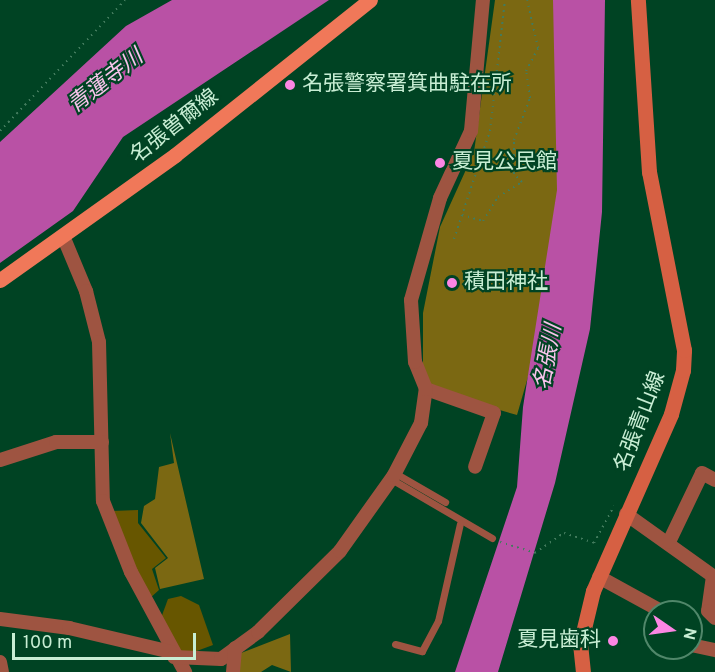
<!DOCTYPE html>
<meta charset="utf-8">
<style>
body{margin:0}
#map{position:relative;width:715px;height:672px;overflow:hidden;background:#004323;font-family:Overpass,"Noto Sans JP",sans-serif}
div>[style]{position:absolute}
.green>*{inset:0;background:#675600}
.forest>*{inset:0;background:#7b6812}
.water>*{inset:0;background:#b951a5}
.path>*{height:2px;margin-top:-1px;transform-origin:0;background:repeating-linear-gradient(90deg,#427b5d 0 1.5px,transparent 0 6px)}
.service>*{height:7px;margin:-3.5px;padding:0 3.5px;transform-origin:3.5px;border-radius:3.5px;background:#9e5441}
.minor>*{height:14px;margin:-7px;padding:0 7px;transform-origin:7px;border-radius:7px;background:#9e5441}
.secondary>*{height:15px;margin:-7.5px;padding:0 7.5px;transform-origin:7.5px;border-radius:7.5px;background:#d66043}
.primary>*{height:15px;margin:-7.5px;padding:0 7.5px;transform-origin:7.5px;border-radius:7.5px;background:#f07859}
.dots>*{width:16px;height:16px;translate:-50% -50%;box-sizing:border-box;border:3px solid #004323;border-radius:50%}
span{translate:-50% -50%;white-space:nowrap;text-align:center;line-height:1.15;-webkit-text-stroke:4.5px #004323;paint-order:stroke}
.poi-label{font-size:21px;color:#c8eed4}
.left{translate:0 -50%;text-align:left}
.right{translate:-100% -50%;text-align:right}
.street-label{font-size:21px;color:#c8eed4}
.water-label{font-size:22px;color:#f9c4ec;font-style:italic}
.north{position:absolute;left:643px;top:600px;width:60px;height:60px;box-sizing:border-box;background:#004323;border:2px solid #50876a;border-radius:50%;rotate:103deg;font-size:16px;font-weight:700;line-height:24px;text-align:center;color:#c8eed4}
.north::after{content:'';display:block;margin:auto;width:21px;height:27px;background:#fc86e4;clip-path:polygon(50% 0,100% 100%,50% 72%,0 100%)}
.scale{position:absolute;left:12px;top:633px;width:184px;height:27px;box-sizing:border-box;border:3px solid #c8eed4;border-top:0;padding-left:8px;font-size:18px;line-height:21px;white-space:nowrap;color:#c8eed4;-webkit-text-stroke:4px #004323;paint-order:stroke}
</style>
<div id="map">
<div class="green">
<i style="clip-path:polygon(138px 510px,138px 523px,166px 558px,152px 569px,159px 590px,149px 599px,112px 511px)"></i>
<i style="clip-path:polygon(181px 596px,199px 605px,213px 645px,175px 659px,161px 618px,168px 599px)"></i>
</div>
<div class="forest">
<i style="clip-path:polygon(495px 0,563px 0,562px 259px,517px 415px,438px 392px,423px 377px,423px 313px,440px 227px,474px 152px)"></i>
<i style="clip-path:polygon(170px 433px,204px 579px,160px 589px,155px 568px,168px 558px,141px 523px,144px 506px,155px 499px,159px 467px,174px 463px)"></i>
<i style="clip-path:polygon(290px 634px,291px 672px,272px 665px,261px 672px,237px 672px,241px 653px)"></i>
</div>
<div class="water">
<i style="clip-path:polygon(172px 0,329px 0,123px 137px,73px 211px,0 263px,0 142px,126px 26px)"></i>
<i style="clip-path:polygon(553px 0,605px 0,602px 212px,590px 329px,555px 483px,498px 672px,455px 672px,517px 487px,523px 407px,557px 190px)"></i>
</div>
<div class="path">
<i style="left:0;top:131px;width:181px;rotate:-46.3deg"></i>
<i style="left:462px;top:215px;width:22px;rotate:16deg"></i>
<i style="left:483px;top:221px;width:28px;rotate:-58deg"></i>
<i style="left:498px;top:197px;width:28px;rotate:-32deg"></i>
<i style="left:522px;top:182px;width:11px;rotate:-135deg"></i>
<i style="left:514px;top:174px;width:34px;rotate:-90deg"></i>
<i style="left:514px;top:140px;width:45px;rotate:-69.1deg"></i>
<i style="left:530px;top:98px;width:27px;rotate:-98deg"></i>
<i style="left:526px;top:71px;width:26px;rotate:-62deg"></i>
<i style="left:538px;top:48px;width:49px;rotate:-102.9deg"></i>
<i style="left:454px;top:239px;width:114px;rotate:-71.6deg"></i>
<i style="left:490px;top:131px;width:132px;rotate:-83.5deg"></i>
<i style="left:500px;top:542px;width:37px;rotate:17deg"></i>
<i style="left:535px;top:553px;width:35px;rotate:-35deg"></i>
<i style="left:564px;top:533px;width:32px;rotate:18deg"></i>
<i style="left:594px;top:543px;width:42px;rotate:-61.6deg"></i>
</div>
<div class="service">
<i style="left:395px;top:473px;width:58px;rotate:30.1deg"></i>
<i style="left:391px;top:479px;width:117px;rotate:30.3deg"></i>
<i style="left:395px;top:644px;width:28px;rotate:15deg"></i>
<i style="left:422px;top:651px;width:34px;rotate:-62deg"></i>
<i style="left:438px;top:621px;width:100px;rotate:-77.3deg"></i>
</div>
<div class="minor">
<i style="left:63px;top:236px;width:60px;rotate:67.3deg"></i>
<i style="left:86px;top:291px;width:53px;rotate:75.7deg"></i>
<i style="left:99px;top:342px;width:159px;rotate:88.6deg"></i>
<i style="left:103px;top:501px;width:76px;rotate:68.5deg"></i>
<i style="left:131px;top:572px;width:114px;rotate:61.6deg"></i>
<i style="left:426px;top:389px;width:72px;rotate:19.4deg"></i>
<i style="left:494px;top:413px;width:57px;rotate:109.4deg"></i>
<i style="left:0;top:460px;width:59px;rotate:-17.8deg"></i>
<i style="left:56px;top:442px;width:46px"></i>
<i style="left:626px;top:514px;width:107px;rotate:35.5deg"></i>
<i style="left:713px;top:576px;width:35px;rotate:98deg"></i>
<i style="left:708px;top:611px;width:10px;rotate:45deg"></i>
<i style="left:669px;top:542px;width:76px;rotate:-64.4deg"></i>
<i style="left:702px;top:473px;width:15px;rotate:28deg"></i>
<i style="left:599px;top:577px;width:73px;rotate:28.7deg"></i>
<i style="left:0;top:619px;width:70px;rotate:7.4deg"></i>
<i style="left:69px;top:628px;width:105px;rotate:13.2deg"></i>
<i style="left:691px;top:645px;width:25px;rotate:12deg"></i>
<i style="left:174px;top:657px;width:47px;rotate:2.4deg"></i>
<i style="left:221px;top:659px;width:46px;rotate:-36.1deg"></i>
<i style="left:258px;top:632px;width:115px;rotate:-44.6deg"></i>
<i style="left:340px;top:551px;width:93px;rotate:-54.6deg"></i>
<i style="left:394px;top:475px;width:59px;rotate:-62.6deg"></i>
<i style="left:421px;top:423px;width:34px;rotate:-82deg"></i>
<i style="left:426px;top:389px;width:29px;rotate:-112deg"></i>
<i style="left:415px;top:362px;width:62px;rotate:-93.7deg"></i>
<i style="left:411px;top:300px;width:106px;rotate:-74.1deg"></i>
<i style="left:440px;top:198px;width:74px;rotate:-65.2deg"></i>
<i style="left:471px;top:131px;width:132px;rotate:-84.8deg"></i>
<i style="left:0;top:662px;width:10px;rotate:79deg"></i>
<i style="left:233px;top:672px;width:24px;rotate:-85deg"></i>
</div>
<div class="secondary">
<i style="left:583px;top:672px;width:27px;rotate:-96deg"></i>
<i style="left:580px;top:645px;width:56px;rotate:-76.5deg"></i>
<i style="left:593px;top:591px;width:193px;rotate:-66.2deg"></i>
<i style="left:671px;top:414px;width:46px;rotate:-74.7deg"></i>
<i style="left:683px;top:370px;width:20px;rotate:-87deg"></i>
<i style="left:684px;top:350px;width:181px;rotate:-101.1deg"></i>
<i style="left:649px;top:172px;width:172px;rotate:-93.7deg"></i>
</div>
<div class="primary">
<i style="left:0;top:280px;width:215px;rotate:-35.5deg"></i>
<i style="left:175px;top:155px;width:249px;rotate:-38.5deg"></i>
</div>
<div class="dots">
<i style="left:290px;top:85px;background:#fc86e4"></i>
<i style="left:440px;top:163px;background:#fc86e4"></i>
<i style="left:452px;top:283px;background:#fc86e4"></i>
<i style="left:613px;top:641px;background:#fc86e4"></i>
</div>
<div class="poi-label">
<span class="left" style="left:302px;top:85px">名張警察署箕曲駐在所</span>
<span class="left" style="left:452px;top:163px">夏見公民館</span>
<span class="left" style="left:464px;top:283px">積田神社</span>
<span class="right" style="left:601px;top:641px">夏見歯科</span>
</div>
<div class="street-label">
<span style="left:175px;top:127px;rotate:-38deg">名張曽爾線</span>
<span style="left:641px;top:422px;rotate:-69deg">名張青山線</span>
</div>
<div class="water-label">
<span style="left:106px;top:82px;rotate:-38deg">青蓮寺川</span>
<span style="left:549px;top:357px;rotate:-79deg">名張川</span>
</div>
<div class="north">N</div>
<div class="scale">100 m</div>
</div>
